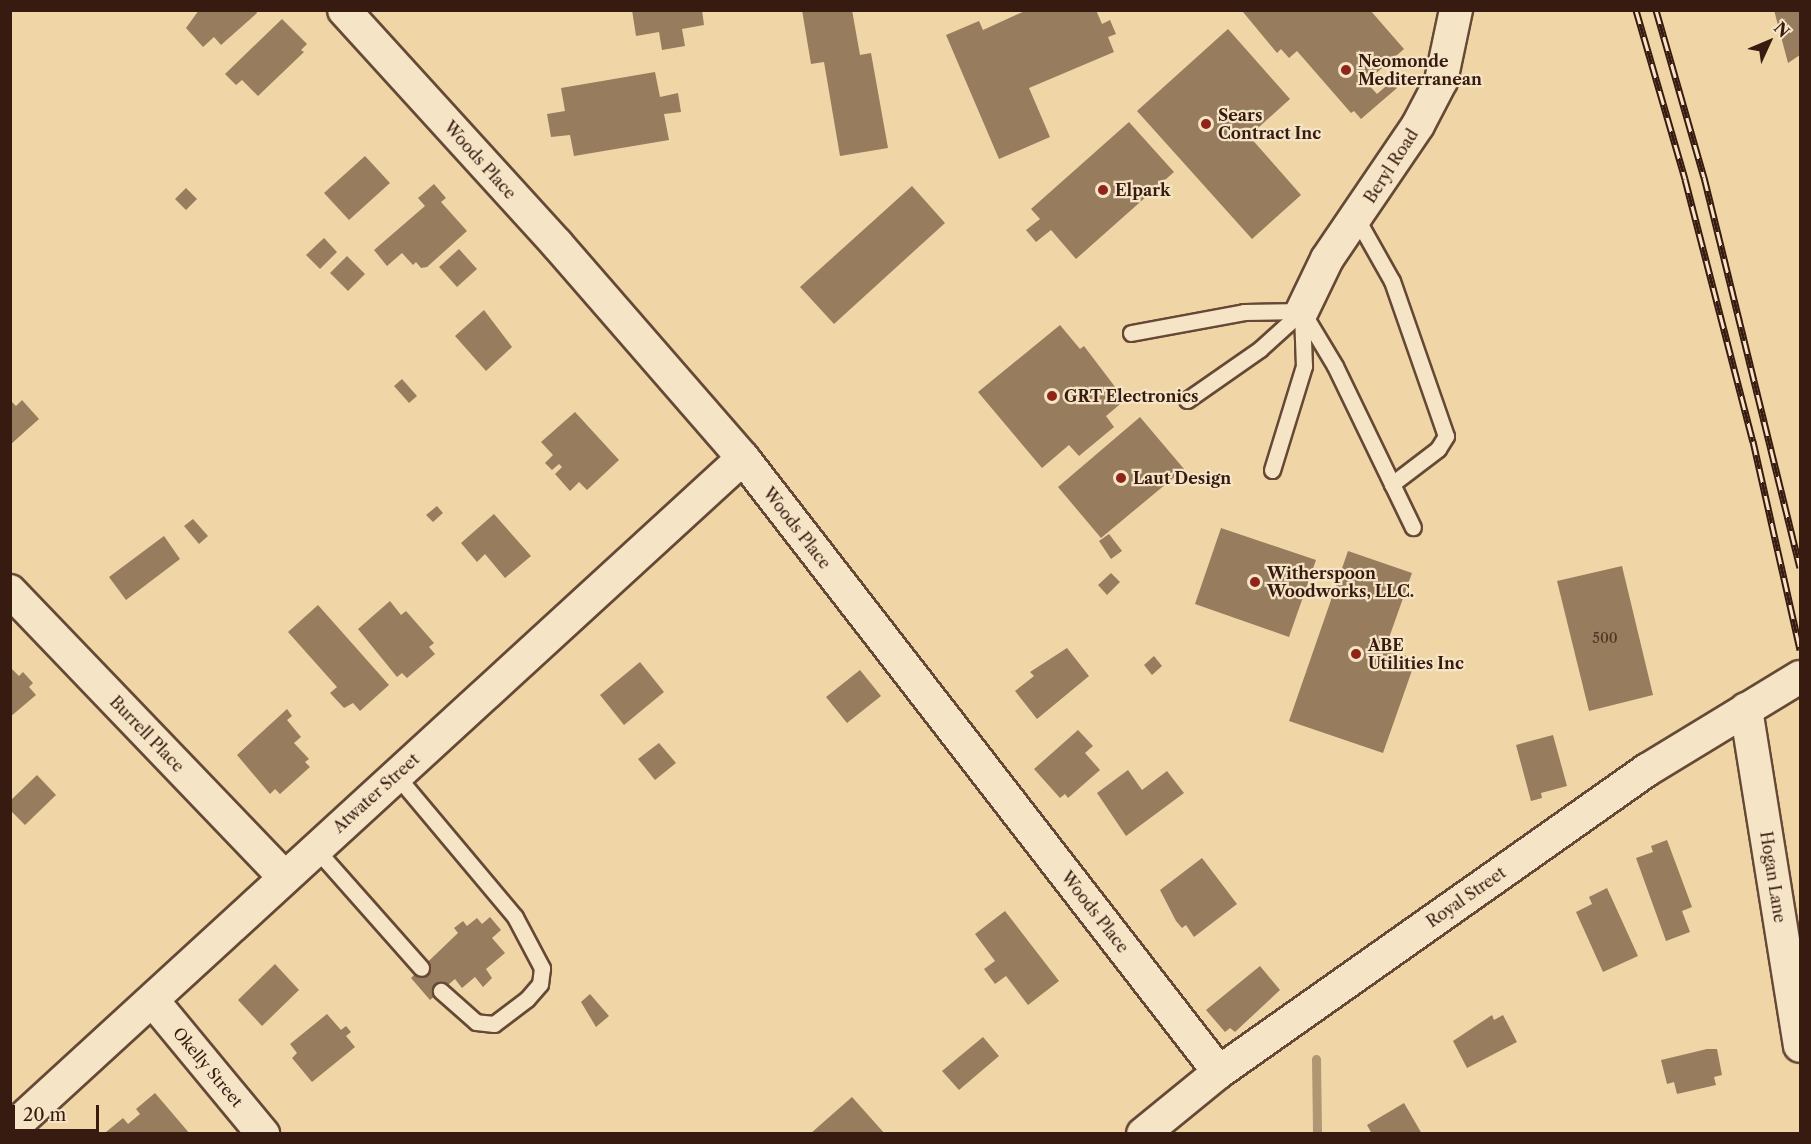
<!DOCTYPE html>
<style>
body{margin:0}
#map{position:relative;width:1811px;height:1144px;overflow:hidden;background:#f0d6a6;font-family:"Libre Caslon Text",serif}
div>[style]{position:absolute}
.stream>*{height:9px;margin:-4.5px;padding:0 4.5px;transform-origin:4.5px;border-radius:4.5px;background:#b19673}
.building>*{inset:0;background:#977c5e}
.roads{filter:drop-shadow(2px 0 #654936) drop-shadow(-2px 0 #654936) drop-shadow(0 2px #654936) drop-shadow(0 -2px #654936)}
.service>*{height:15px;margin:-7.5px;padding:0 7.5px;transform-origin:7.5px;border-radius:7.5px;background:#f5e4c5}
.minor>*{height:32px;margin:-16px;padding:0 16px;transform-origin:16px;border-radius:16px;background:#f5e4c5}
.rail>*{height:7px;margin-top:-3.5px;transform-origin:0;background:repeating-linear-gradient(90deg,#f5e4c5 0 14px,#371a10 0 28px);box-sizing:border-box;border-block:2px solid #371a10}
.dots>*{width:16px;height:16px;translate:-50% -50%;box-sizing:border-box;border:3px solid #f5e4c5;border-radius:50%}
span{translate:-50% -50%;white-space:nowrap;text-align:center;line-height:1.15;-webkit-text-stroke:4.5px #f5e4c5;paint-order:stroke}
.number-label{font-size:14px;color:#4f3224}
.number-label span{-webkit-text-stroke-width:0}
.poi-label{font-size:16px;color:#371a10;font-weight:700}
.left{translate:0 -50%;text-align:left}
.street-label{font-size:16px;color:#371a10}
.frame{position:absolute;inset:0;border:12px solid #371a10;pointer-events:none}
.north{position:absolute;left:1739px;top:12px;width:60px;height:60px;-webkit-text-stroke:4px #f5e4c5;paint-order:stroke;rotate:46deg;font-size:16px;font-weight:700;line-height:24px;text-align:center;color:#371a10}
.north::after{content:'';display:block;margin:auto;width:21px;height:27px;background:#371a10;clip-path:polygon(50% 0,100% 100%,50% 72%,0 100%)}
.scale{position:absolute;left:12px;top:1105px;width:87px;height:27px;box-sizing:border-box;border:3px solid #371a10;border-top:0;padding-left:8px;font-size:18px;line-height:21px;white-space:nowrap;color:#371a10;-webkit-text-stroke:4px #f5e4c5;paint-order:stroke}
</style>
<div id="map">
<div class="stream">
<i style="left:1316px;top:1059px;width:75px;rotate:89.2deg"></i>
</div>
<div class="building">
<i style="clip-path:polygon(199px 10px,256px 10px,257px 13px,221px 45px,214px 37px,203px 47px,186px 28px)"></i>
<i style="clip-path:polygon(632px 10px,702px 10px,704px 25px,682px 29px,685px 46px,662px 50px,659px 32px,636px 36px)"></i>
<i style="clip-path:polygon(802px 10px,852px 10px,860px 55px,871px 53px,888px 148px,840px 156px,824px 62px,811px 64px)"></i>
<i style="clip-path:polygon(1027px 10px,1096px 10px,1102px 24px,1110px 20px,1116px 34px,1108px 37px,1114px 52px,1029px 88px,1050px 137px,999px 159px,946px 35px,979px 21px,983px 30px)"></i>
<i style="clip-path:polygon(1245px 10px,1370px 10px,1404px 49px,1366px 82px,1377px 94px,1391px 82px,1397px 88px,1361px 119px,1354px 111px,1351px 113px,1297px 51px,1289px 58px,1281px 49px,1277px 53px,1243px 12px)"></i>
<i style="clip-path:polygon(1774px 10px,1800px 10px,1800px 55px,1788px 63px)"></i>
<i style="clip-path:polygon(282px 19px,307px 44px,301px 50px,304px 52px,258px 96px,242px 80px,236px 85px,225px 74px)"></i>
<i style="clip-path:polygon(1228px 29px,1290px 99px,1249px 136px,1301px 195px,1252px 239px,1137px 111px)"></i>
<i style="clip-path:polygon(655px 72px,660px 97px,678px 93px,681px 112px,664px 114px,669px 140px,574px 156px,570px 135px,551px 137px,547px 114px,565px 111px,561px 88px)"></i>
<i style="clip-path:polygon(1129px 122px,1174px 172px,1076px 259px,1051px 230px,1036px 242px,1026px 230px,1040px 219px,1031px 209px)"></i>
<i style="clip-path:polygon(365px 156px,390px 183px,349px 220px,324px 193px)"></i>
<i style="clip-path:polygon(434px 184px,446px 198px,441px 202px,467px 231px,427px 267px,421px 268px,416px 262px,413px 265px,402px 253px,387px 266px,374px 250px,425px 206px,418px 198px)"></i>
<i style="clip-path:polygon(912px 186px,945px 223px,834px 324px,800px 287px)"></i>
<i style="clip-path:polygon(186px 188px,197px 199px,186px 210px,175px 199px)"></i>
<i style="clip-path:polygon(324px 238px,337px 252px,320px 269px,306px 255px)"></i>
<i style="clip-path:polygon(459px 249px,477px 269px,457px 287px,439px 267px)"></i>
<i style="clip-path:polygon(347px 256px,365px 274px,348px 291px,330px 273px)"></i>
<i style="clip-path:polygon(484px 310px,512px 347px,486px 371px,455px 336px)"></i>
<i style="clip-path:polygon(1060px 325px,1080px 349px,1084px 346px,1125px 400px,1106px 416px,1114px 427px,1079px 456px,1069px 445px,1042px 468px,978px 392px)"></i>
<i style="clip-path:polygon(402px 379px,417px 396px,409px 403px,394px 386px)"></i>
<i style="clip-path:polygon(10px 400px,16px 406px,22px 400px,39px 419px,10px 445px)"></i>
<i style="clip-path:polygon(575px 412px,619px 460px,587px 490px,579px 482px,570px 491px,555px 474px,562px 467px,559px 464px,552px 470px,545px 463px,553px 455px,541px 442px)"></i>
<i style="clip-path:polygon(1140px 417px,1184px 469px,1101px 538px,1058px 487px)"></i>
<i style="clip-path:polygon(437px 506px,443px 513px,433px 522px,426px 515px)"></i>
<i style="clip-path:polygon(494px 514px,531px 556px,505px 578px,485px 554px,477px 562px,461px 543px)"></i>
<i style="clip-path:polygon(193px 519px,208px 536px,199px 544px,184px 526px)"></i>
<i style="clip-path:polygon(1221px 528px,1316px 560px,1289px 637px,1195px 604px)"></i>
<i style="clip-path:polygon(1109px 534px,1122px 551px,1111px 559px,1099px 541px)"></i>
<i style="clip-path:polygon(164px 536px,180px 559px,126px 600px,109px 577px)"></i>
<i style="clip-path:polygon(1348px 551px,1412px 573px,1385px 649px,1416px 659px,1383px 753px,1289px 721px)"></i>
<i style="clip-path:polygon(1622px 566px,1653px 695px,1589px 711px,1557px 581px)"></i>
<i style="clip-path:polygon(1111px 573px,1120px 582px,1107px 595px,1098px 585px)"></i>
<i style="clip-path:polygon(390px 601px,401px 615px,406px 611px,434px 643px,429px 647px,435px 654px,407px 678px,402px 673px,397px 677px,358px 629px)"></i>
<i style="clip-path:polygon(318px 605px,389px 685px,360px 711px,353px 703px,344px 708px,330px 693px,337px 687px,288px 632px)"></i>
<i style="clip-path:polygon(1067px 648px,1089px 676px,1037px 719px,1015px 691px,1034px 676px,1030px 672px)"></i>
<i style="clip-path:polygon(1154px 656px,1162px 666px,1152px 675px,1144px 665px)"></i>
<i style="clip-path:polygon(640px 662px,664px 692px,624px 725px,600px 695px)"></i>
<i style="clip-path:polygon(10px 667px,19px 676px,23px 672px,33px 683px,29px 687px,36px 695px,10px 717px)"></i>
<i style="clip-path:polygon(860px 670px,881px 696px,847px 723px,826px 697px)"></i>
<i style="clip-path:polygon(287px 709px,292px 716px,287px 720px,301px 737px,294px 743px,309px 759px,305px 762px,310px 767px,280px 794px,275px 789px,270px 794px,237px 755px)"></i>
<i style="clip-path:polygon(1078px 730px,1093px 746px,1085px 753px,1100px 770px,1068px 798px,1065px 794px,1060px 798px,1034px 769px)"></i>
<i style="clip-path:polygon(1553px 735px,1567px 786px,1541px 793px,1542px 798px,1531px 801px,1516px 745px)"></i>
<i style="clip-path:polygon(659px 743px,676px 763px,655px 780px,638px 759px)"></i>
<i style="clip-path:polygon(1128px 770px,1142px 790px,1167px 771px,1184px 793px,1126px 836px,1097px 793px)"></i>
<i style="clip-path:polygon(37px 775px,56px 795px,25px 825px,10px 810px,10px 801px)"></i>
<i style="clip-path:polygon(1667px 840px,1692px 907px,1682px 911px,1690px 932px,1666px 941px,1636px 858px,1653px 852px,1651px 846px)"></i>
<i style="clip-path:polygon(1202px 858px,1237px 904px,1194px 937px,1186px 925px,1182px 928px,1176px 921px,1160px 890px)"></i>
<i style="clip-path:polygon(1607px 888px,1638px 956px,1603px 972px,1576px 912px,1592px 904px,1589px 897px)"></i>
<i style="clip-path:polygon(1005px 911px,1059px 981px,1028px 1005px,1006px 976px,995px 984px,984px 969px,995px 961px,975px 934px)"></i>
<i style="clip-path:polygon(490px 917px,501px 930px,492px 938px,505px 953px,486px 969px,492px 978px,483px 987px,475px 977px,462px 988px,455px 979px,430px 1000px,411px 978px,458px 933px,454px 928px,463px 921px,467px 926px,477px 918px,482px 924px)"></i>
<i style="clip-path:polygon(275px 964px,299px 990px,262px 1026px,238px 1000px)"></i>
<i style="clip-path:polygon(1260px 966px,1280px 990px,1235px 1032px,1230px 1028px,1225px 1032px,1206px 1010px)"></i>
<i style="clip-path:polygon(590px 994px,609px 1016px,596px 1027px,581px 1002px)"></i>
<i style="clip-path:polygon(327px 1014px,341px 1030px,346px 1026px,351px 1032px,346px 1036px,355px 1047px,312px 1082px,292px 1058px,297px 1053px,290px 1044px)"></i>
<i style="clip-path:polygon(1492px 1015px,1494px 1020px,1503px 1015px,1517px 1042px,1467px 1068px,1453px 1041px)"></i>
<i style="clip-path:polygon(983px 1037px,999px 1056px,959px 1090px,942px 1071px)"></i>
<i style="clip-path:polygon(1707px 1049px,1717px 1049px,1722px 1075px,1714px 1077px,1716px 1085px,1677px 1094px,1674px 1082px,1667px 1084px,1661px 1060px)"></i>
<i style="clip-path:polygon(155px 1093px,190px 1134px,106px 1132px,123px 1118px,128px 1124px,140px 1114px,136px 1109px)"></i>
<i style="clip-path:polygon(852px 1097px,885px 1134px,810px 1134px)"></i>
<i style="clip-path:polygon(1404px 1103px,1422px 1134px,1372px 1134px,1367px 1125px)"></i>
</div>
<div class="roads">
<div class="service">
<i style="left:1357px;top:219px;width:71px;rotate:60.6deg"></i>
<i style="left:1392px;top:281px;width:164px;rotate:70.8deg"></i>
<i style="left:1446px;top:436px;width:15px;rotate:122deg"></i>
<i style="left:1438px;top:449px;width:58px;rotate:142.7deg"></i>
<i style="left:1302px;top:311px;width:64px;rotate:59deg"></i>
<i style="left:1335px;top:366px;width:179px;rotate:64.2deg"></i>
<i style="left:1131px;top:333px;width:115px;rotate:-10.5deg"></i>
<i style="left:1244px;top:312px;width:58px;rotate:-1deg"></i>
<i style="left:1187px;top:400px;width:89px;rotate:-34.9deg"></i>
<i style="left:1260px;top:349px;width:57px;rotate:-42.1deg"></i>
<i style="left:1272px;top:470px;width:109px;rotate:-72.9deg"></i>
<i style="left:1304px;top:366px;width:52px;rotate:-92.2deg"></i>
<i style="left:396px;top:775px;width:185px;rotate:50deg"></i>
<i style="left:515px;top:917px;width:58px;rotate:62.1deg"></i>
<i style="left:542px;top:968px;width:16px;rotate:97deg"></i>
<i style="left:540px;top:984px;width:20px;rotate:131deg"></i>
<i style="left:527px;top:999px;width:41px;rotate:142.9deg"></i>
<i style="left:494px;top:1024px;width:18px;rotate:-174deg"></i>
<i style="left:476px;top:1022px;width:47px;rotate:-138.5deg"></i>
<i style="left:315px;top:848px;width:160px;rotate:48.5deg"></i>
</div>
<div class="minor">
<i style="left:344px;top:10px;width:316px;rotate:47.7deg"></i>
<i style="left:557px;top:244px;width:284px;rotate:49deg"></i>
<i style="left:743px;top:458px;width:777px;rotate:52.22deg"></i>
<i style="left:1302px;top:311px;width:58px;rotate:-64.3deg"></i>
<i style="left:1327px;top:259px;width:162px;rotate:-55.8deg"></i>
<i style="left:1418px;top:125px;width:50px;rotate:-62.4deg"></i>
<i style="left:1441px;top:81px;width:73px;rotate:-78.1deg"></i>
<i style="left:10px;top:591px;width:396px;rotate:46.2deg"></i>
<i style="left:1746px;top:709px;width:341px;rotate:80.9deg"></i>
<i style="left:153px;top:1001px;width:173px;rotate:50.4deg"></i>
<i style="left:10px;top:1130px;width:994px;rotate:-42.51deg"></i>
<i style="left:1143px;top:1134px;width:98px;rotate:-39.2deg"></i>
<i style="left:1219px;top:1072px;width:524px;rotate:-35.21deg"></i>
<i style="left:1647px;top:770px;width:179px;rotate:-31.3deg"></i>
</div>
</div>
<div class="rail">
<i style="left:1636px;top:10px;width:176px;rotate:73.8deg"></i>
<i style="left:1685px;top:179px;width:271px;rotate:75.5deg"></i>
<i style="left:1753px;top:441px;width:214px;rotate:77.3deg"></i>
<i style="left:1656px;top:10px;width:174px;rotate:74deg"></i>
<i style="left:1704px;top:177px;width:402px;rotate:76.2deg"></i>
</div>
<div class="dots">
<i style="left:1346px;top:70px;background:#8f2418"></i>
<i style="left:1206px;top:124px;background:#8f2418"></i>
<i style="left:1103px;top:190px;background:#8f2418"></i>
<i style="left:1052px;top:396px;background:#8f2418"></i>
<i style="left:1121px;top:478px;background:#8f2418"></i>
<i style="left:1255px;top:582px;background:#8f2418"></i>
<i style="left:1356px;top:654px;background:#8f2418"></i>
</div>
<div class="number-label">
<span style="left:1605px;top:638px">500</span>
</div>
<div class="poi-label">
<span class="left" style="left:1358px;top:70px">Neomonde<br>Mediterranean</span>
<span class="left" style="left:1218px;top:124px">Sears<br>Contract Inc</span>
<span class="left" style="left:1115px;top:190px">Elpark</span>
<span class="left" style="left:1064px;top:396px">GRT Electronics</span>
<span class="left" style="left:1133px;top:478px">Laut Design</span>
<span class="left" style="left:1267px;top:582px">Witherspoon<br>Woodworks, LLC.</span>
<span class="left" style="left:1368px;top:654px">ABE<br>Utilities Inc</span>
</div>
<div class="street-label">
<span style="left:480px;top:160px;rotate:48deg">Woods Place</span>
<span style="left:1391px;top:166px;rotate:-57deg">Beryl Road</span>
<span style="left:797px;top:528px;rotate:52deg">Woods Place</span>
<span style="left:147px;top:734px;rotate:46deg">Burrell Place</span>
<span style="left:376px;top:793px;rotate:-42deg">Atwater Street</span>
<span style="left:1773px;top:877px;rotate:81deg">Hogan Lane</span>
<span style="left:1466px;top:897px;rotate:-35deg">Royal Street</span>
<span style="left:1095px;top:912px;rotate:52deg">Woods Place</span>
<span style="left:208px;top:1067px;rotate:50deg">Okelly Street</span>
</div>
<div class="frame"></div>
<div class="north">N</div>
<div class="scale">20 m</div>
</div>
